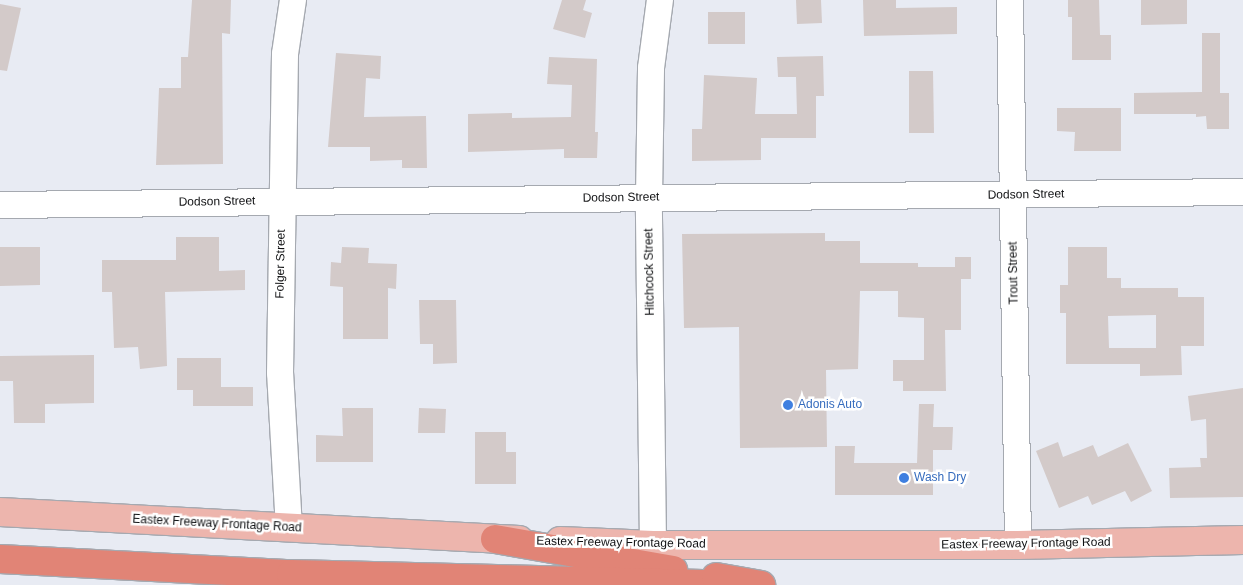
<!DOCTYPE html>
<style>
body{margin:0}
#map{position:relative;width:1243px;height:585px;overflow:hidden;background:#e8ebf3;font-family:Helvetica,sans-serif}
div>[style]{position:absolute}
.building>*{inset:0;background:#d3cac9}
.roads{filter:drop-shadow(1px 0 #a5a9b0) drop-shadow(-1px 0 #a5a9b0) drop-shadow(0 1px #a5a9b0) drop-shadow(0 -1px #a5a9b0)}
.minor>*{height:26px;margin:-13px;padding:0 13px;transform-origin:13px;border-radius:13px;background:#fff}
.major>*{height:28px;margin:-14px;padding:0 14px;transform-origin:14px;border-radius:14px;background:#edb5ad}
.highway>*{height:28px;margin:-14px;padding:0 14px;transform-origin:14px;border-radius:14px;background:#e18476}
.dots>*{width:14px;height:14px;translate:-50% -50%;box-sizing:border-box;border:2px solid #fff;border-radius:50%}
span{translate:-50% -50%;white-space:nowrap;text-align:center;line-height:1.15;-webkit-text-stroke:5px #fff;paint-order:stroke}
.street-label{font-size:12px;color:#0f1012}
.shop-label{font-size:12px;color:#366cbe}
.left{translate:0 -50%;text-align:left}
</style>
<div id="map">
<div class="building">
<i style="clip-path:polygon(192px 0,231px 0,230px 34px,222px 33px,223px 164px,156px 165px,159px 88px,181px 88px,181px 57px,188px 57px)"></i>
<i style="clip-path:polygon(562px 0,586px 0,583px 10px,592px 13px,585px 38px,553px 29px)"></i>
<i style="clip-path:polygon(796px 0,821px 0,822px 23px,797px 24px)"></i>
<i style="clip-path:polygon(863px 0,896px 0,896px 8px,957px 7px,957px 34px,864px 36px)"></i>
<i style="clip-path:polygon(1068px 0,1099px 0,1100px 35px,1111px 35px,1111px 60px,1072px 60px,1072px 17px,1068px 17px)"></i>
<i style="clip-path:polygon(1141px 0,1187px 0,1187px 24px,1141px 25px)"></i>
<i style="clip-path:polygon(0 4px,21px 8px,7px 71px,0 70px)"></i>
<i style="clip-path:polygon(708px 12px,745px 12px,745px 44px,708px 44px)"></i>
<i style="clip-path:polygon(1202px 33px,1220px 33px,1220px 93px,1229px 93px,1229px 129px,1207px 129px,1206px 116px,1196px 117px,1196px 114px,1134px 114px,1134px 93px,1202px 92px)"></i>
<i style="clip-path:polygon(336px 53px,381px 56px,380px 79px,366px 78px,364px 117px,426px 116px,427px 168px,402px 168px,402px 160px,370px 161px,370px 147px,328px 147px)"></i>
<i style="clip-path:polygon(823px 56px,824px 96px,816px 96px,816px 138px,761px 138px,761px 160px,692px 161px,692px 129px,702px 129px,704px 75px,757px 78px,755px 114px,797px 114px,796px 77px,778px 77px,777px 57px)"></i>
<i style="clip-path:polygon(549px 57px,597px 59px,595px 132px,598px 132px,597px 158px,564px 158px,564px 149px,468px 152px,468px 114px,512px 113px,512px 118px,571px 117px,572px 85px,547px 84px)"></i>
<i style="clip-path:polygon(909px 71px,933px 71px,934px 133px,909px 133px)"></i>
<i style="clip-path:polygon(1057px 108px,1121px 108px,1121px 151px,1074px 151px,1075px 132px,1057px 131px)"></i>
<i style="clip-path:polygon(825px 233px,825px 241px,860px 241px,860px 263px,918px 263px,918px 267px,955px 267px,955px 257px,971px 257px,971px 279px,961px 279px,961px 330px,945px 330px,946px 391px,903px 391px,903px 381px,893px 381px,893px 360px,924px 360px,924px 318px,898px 317px,898px 291px,860px 291px,858px 369px,826px 370px,827px 447px,740px 448px,739px 327px,684px 328px,682px 234px)"></i>
<i style="clip-path:polygon(176px 237px,219px 237px,219px 271px,245px 270px,245px 290px,165px 292px,167px 366px,140px 369px,138px 347px,114px 348px,112px 292px,102px 292px,102px 260px,176px 260px)"></i>
<i style="clip-path:polygon(0 247px,40px 247px,40px 285px,0 286px)"></i>
<i style="clip-path:polygon(342px 247px,369px 248px,368px 263px,397px 264px,396px 289px,388px 288px,388px 339px,343px 339px,343px 287px,330px 286px,331px 262px,341px 263px)"></i>
<i style="clip-path:polygon(evenodd,1068px 247px,1107px 247px,1107px 278px,1121px 278px,1121px 288px,1178px 288px,1178px 297px,1204px 297px,1204px 346px,1181px 346px,1182px 375px,1140px 376px,1140px 364px,1066px 364px,1066px 313px,1060px 313px,1060px 285px,1068px 285px,1068px 247px,1156px 315px,1156px 348px,1109px 348px,1108px 316px,1156px 315px)"></i>
<i style="clip-path:polygon(419px 300px,456px 300px,457px 363px,433px 364px,433px 344px,420px 344px)"></i>
<i style="clip-path:polygon(94px 355px,94px 403px,45px 404px,45px 423px,14px 423px,13px 381px,0 381px,0 356px)"></i>
<i style="clip-path:polygon(177px 358px,221px 358px,221px 387px,253px 387px,253px 406px,193px 406px,193px 390px,177px 390px)"></i>
<i style="clip-path:polygon(1243px 388px,1243px 497px,1170px 498px,1169px 468px,1201px 467px,1200px 458px,1207px 458px,1206px 419px,1191px 421px,1188px 396px)"></i>
<i style="clip-path:polygon(919px 404px,934px 404px,933px 427px,953px 427px,952px 450px,933px 450px,933px 495px,835px 495px,835px 446px,855px 446px,854px 463px,917px 463px)"></i>
<i style="clip-path:polygon(342px 408px,373px 408px,373px 462px,316px 462px,316px 435px,343px 436px)"></i>
<i style="clip-path:polygon(419px 408px,446px 409px,445px 433px,418px 433px)"></i>
<i style="clip-path:polygon(475px 432px,506px 432px,506px 452px,516px 452px,516px 484px,475px 484px)"></i>
<i style="clip-path:polygon(1058px 442px,1063px 457px,1093px 445px,1098px 457px,1128px 443px,1152px 491px,1131px 502px,1125px 491px,1092px 505px,1088px 496px,1059px 508px,1036px 451px)"></i>
</div>
<div class="roads">
<div class="minor">
<i style="left:1010px;top:0;width:545px;rotate:89.16deg"></i>
<i style="left:0;top:205px;width:1243px;rotate:-0.6deg"></i>
<i style="left:289px;top:528px;width:155px;rotate:-93.3deg"></i>
<i style="left:280px;top:373px;width:319px;rotate:-89.1deg"></i>
<i style="left:285px;top:54px;width:55px;rotate:-81.6deg"></i>
<i style="left:653px;top:545px;width:348px;rotate:-90.7deg"></i>
<i style="left:649px;top:197px;width:129px;rotate:-89.1deg"></i>
<i style="left:651px;top:68px;width:69px;rotate:-82.5deg"></i>
</div>
<div class="major">
<i style="left:0;top:512px;width:520px;rotate:3.09deg"></i>
<i style="left:560px;top:541px;width:93px;rotate:2.5deg"></i>
<i style="left:653px;top:545px;width:365px"></i>
<i style="left:1018px;top:545px;width:225px;rotate:-1.3deg"></i>
</div>
<div class="highway">
<i style="left:495px;top:539px;width:181px;rotate:9.9deg"></i>
<i style="left:0;top:559px;width:291px;rotate:3deg"></i>
<i style="left:291px;top:574px;width:443px;rotate:1.4deg"></i>
<i style="left:716px;top:577px;width:46px;rotate:10.1deg"></i>
</div>
</div>
<div class="dots">
<i style="left:788px;top:405px;background:#3f7fe0"></i>
<i style="left:904px;top:478px;background:#3f7fe0"></i>
</div>
<div class="street-label">
<span style="left:1026px;top:195px;rotate:-1deg">Dodson Street</span>
<span style="left:621px;top:198px;rotate:-1deg">Dodson Street</span>
<span style="left:217px;top:202px;rotate:-1deg">Dodson Street</span>
<span style="left:281px;top:264px;rotate:-89deg">Folger Street</span>
<span style="left:650px;top:272px;rotate:-91deg">Hitchcock Street</span>
<span style="left:1014px;top:273px;rotate:-91deg">Trout Street</span>
<span style="left:217px;top:524px;rotate:3deg">Eastex Freeway Frontage Road</span>
<span style="left:621px;top:543px;rotate:1deg">Eastex Freeway Frontage Road</span>
<span style="left:1026px;top:544px;rotate:-1deg">Eastex Freeway Frontage Road</span>
</div>
<div class="shop-label">
<span class="left" style="left:798px;top:405px">Adonis Auto</span>
<span class="left" style="left:914px;top:478px">Wash Dry</span>
</div>
</div>
